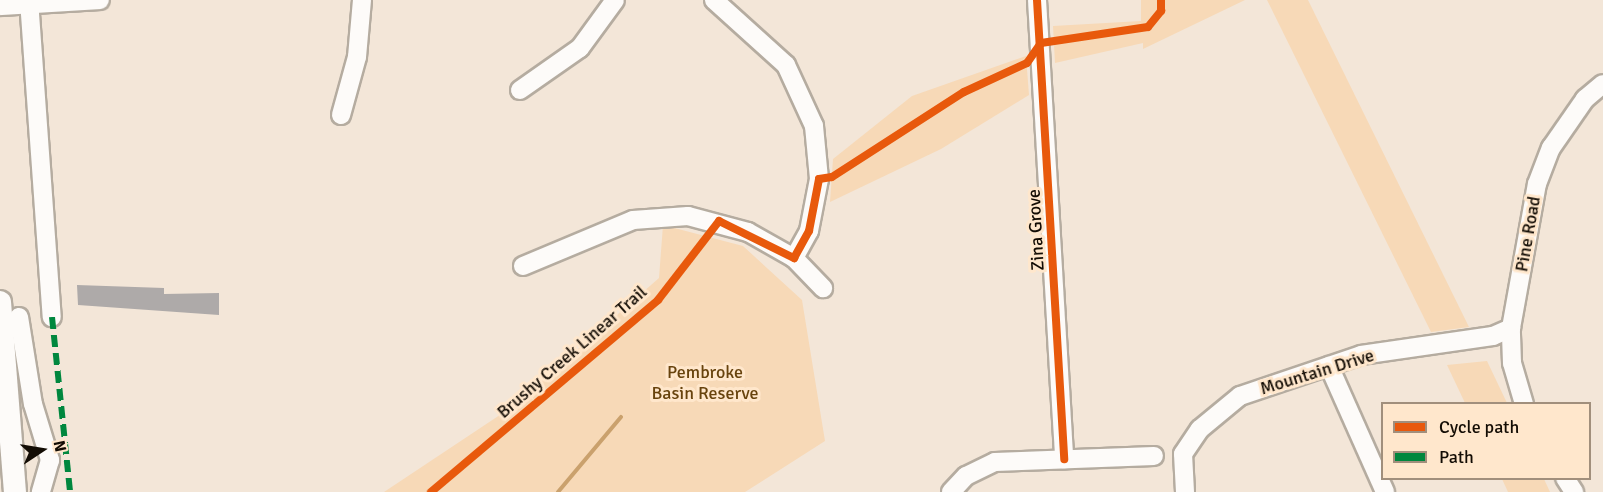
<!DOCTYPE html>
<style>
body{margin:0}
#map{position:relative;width:1603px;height:492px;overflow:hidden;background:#f3e6d8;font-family:Signika,sans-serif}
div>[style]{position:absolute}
.green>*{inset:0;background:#f7d9b7}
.stream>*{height:4px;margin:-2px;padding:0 2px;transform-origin:2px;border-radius:2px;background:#caa16d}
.building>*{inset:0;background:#aeaaa9}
.roads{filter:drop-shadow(2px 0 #b5aca0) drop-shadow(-2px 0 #b5aca0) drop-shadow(0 2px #b5aca0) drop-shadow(0 -2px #b5aca0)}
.minor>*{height:18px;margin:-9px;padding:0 9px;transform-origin:9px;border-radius:9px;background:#fdfbf9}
.major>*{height:22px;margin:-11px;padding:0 11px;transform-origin:11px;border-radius:11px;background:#fdfbf9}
.quiet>*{height:6px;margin-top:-3px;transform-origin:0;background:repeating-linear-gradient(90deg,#00873e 0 12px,transparent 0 18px)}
.cycleway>*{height:8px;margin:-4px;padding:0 4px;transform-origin:4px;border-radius:4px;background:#e8590c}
span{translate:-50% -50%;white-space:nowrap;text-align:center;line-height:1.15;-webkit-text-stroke:6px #ffe7cc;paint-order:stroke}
.street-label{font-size:18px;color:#130c04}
.park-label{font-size:18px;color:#68430d}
.legend{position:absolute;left:1381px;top:402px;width:210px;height:78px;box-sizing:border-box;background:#ffe7cc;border:2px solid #a18f7c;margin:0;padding:8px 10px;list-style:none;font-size:18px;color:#130c04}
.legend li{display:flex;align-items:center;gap:12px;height:30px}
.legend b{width:30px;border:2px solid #a18f7c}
.north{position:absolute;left:12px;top:420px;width:60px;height:60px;-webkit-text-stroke:4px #ffe7cc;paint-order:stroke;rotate:78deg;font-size:16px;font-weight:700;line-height:24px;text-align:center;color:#130c04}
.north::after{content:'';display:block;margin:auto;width:21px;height:27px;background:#130c04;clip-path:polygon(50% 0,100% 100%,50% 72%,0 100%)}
</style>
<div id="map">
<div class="green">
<i style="clip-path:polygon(1141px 0,1245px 0,1143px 49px,1143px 43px,1055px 63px,1053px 26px,1141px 21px)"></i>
<i style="clip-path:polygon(1267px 0,1308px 0,1469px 327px,1431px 332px)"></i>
<i style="clip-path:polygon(1026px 56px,1029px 95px,941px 149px,830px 202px,833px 159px,912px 96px)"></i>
<i style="clip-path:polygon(663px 225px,743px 246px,802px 300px,825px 441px,745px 492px,384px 492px,512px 407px,659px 278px)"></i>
<i style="clip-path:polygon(1487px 361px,1507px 403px,1465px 403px,1447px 365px)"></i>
<i style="clip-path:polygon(1502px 479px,1544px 479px,1550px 492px,1508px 492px)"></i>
</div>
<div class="stream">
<i style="left:558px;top:492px;width:98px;rotate:-50deg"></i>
</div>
<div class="building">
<i style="clip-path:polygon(77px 285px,164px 288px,164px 294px,219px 293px,219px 315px,78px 305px)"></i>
</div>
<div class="roads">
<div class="minor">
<i style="left:29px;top:0;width:318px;rotate:85.9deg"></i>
<i style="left:714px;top:0;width:97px;rotate:42.1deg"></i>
<i style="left:786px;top:65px;width:67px;rotate:65.3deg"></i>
<i style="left:814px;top:126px;width:53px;rotate:84.6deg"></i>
<i style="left:819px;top:179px;width:53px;rotate:100.9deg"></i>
<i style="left:809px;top:231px;width:31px;rotate:119deg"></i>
<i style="left:1037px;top:0;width:460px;rotate:86.6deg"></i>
<i style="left:0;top:6px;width:100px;rotate:-3.4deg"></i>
<i style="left:520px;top:90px;width:73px;rotate:-35deg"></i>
<i style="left:580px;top:48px;width:59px;rotate:-53.9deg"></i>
<i style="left:341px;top:115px;width:60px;rotate:-74.6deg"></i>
<i style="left:357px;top:57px;width:57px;rotate:-85deg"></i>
<i style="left:523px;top:266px;width:119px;rotate:-22.7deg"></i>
<i style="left:633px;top:220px;width:55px;rotate:-4.2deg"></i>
<i style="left:688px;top:216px;width:62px;rotate:14.9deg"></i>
<i style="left:748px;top:232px;width:53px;rotate:29.5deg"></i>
<i style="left:794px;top:258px;width:42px;rotate:46deg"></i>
<i style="left:19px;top:317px;width:88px;rotate:80.9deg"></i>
<i style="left:33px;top:404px;width:59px;rotate:73.1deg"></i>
<i style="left:50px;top:460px;width:33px;rotate:106deg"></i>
<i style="left:1329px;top:366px;width:138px;rotate:66deg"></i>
<i style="left:1524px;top:404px;width:43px;rotate:-106.3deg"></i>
<i style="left:1512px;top:363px;width:35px;rotate:-92deg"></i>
<i style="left:1511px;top:328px;width:146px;rotate:-79.8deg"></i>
<i style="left:1537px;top:184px;width:39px;rotate:-69deg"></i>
<i style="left:1551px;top:148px;width:60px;rotate:-55.2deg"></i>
<i style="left:1585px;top:99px;width:23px;rotate:-40deg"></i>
<i style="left:1565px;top:478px;width:17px;rotate:57deg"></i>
<i style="left:951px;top:492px;width:22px;rotate:-47deg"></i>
<i style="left:966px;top:476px;width:32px;rotate:-26deg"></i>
<i style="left:995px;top:462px;width:159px;rotate:-2.2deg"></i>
<i style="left:1185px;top:492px;width:38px;rotate:-93deg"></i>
<i style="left:1183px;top:454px;width:30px;rotate:-56deg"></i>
<i style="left:1200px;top:429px;width:52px;rotate:-39.5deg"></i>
<i style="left:1240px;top:396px;width:128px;rotate:-18.7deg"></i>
<i style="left:1361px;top:355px;width:133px;rotate:-8.2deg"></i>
<i style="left:1493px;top:336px;width:20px;rotate:-24deg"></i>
</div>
<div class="major">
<i style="left:0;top:302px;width:191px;rotate:85.5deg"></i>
</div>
</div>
<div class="quiet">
<i style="left:52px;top:317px;width:176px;rotate:84.1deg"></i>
</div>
<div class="cycleway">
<i style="left:1037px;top:0;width:460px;rotate:86.6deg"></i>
<i style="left:431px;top:492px;width:297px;rotate:-40.2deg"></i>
<i style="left:658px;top:300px;width:100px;rotate:-52.3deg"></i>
<i style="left:719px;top:221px;width:84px;rotate:26.3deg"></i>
<i style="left:794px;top:258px;width:31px;rotate:-61deg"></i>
<i style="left:809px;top:231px;width:53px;rotate:-79.1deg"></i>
<i style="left:819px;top:179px;width:13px;rotate:-9deg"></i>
<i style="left:832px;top:177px;width:157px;rotate:-32.8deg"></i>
<i style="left:964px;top:92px;width:69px;rotate:-24.7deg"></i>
<i style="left:1027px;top:63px;width:24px;rotate:-55deg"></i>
<i style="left:1041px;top:43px;width:108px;rotate:-8.5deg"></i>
<i style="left:1148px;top:27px;width:21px;rotate:-51deg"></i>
<i style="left:1161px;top:11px;width:11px;rotate:-90deg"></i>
</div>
<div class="street-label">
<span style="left:1036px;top:230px;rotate:-93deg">Zina Grove</span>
<span style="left:1528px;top:234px;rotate:-80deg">Pine Road</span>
<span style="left:572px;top:352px;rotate:-41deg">Brushy Creek Linear Trail</span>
<span style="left:1317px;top:372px;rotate:-17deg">Mountain Drive</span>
</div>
<div class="park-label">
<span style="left:705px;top:383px">Pembroke<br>Basin Reserve</span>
</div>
<ul class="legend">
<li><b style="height:8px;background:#e8590c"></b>Cycle path</li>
<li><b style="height:8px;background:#00873e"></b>Path</li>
</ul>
<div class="north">N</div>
</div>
